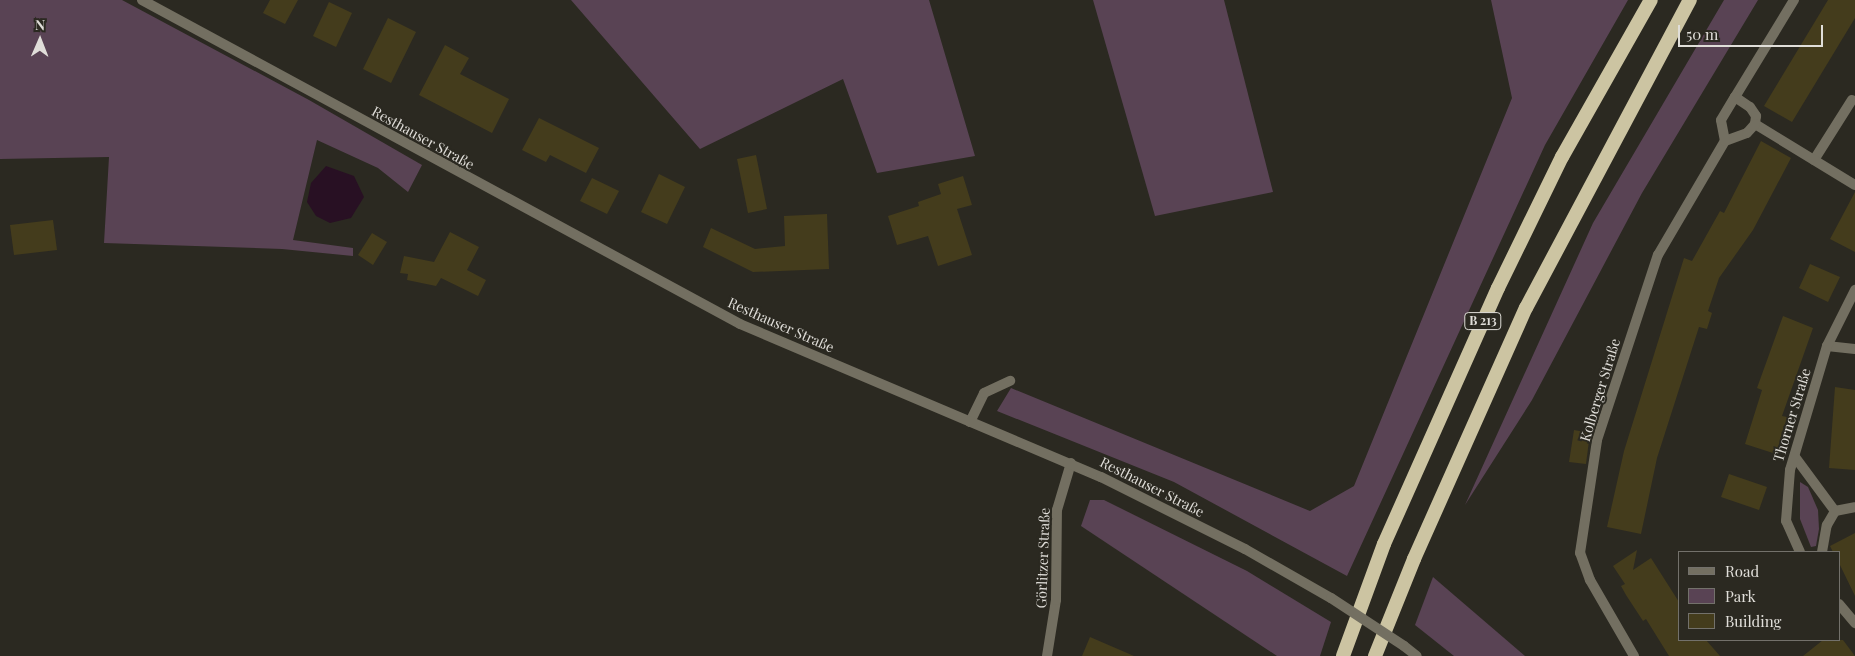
<!DOCTYPE html>
<meta charset="utf-8">
<style>
body{margin:0}
#map{position:relative;width:1855px;height:656px;overflow:hidden;background:#2b2921;font-family:"Playfair Display",serif}
div>[style]{position:absolute}
.green>*{inset:0;background:#594354}
.water>*{inset:0;background:#281023}
.building>*{inset:0;background:#443c1c}
.service>*{height:10px;margin:-5px;padding:0 5px;transform-origin:5px;border-radius:5px;background:#736f61}
.minor>*{height:10px;margin:-5px;padding:0 5px;transform-origin:5px;border-radius:5px;background:#736f61}
.tertiary>*{height:10px;margin:-5px;padding:0 5px;transform-origin:5px;border-radius:5px;background:#736f61}
.trunk>*{height:14px;margin:-7px;padding:0 7px;transform-origin:7px;border-radius:7px;background:#ccc4a2}
.tertiary-bridge>*{height:10px;margin:-5px;padding:0 5px;transform-origin:5px;border-radius:5px;background:#736f61}
span{translate:-50% -50%;white-space:nowrap;text-align:center;line-height:1.15;-webkit-text-stroke:4px #2b2921;paint-order:stroke}
.shield-label span{padding:1px 4px;background:#2b2921;border:1px solid;border-radius:4px;-webkit-text-stroke-width:0}
.shield-label{font-size:12px;color:#e0ded9;font-weight:700}
.street-label{font-size:14px;color:#e0ded9}
.legend{position:absolute;left:1678px;top:551px;width:162px;height:90px;box-sizing:border-box;background:#2b2921;border:1px solid #73716b;margin:0;padding:6px 9px;list-style:none;font-size:15px;color:#e0ded9}
.legend li{display:flex;align-items:center;gap:10px;height:25px}
.legend b{width:25px;border:1px solid #73716b}
.north{position:absolute;left:15px;top:15px;width:50px;height:50px;-webkit-text-stroke:4px #2b2921;paint-order:stroke;rotate:1deg;font-size:14px;font-weight:700;line-height:20px;text-align:center;color:#e0ded9}
.north::after{content:'';display:block;margin:auto;width:18px;height:22px;background:#e0ded9;clip-path:polygon(50% 0,100% 100%,50% 72%,0 100%)}
.scale{position:absolute;left:1678px;top:25px;width:145px;height:22px;box-sizing:border-box;border:2px solid #e0ded9;border-top:0;padding-left:6px;font-size:15px;line-height:18px;white-space:nowrap;color:#e0ded9;-webkit-text-stroke:4px #2b2921;paint-order:stroke}
</style>
<div id="map">
<div class="green">
<i style="clip-path:polygon(0 0,122px 0,309px 100px,422px 165px,408px 192px,378px 168px,317px 140px,293px 240px,353px 248px,353px 256px,282px 249px,104px 243px,109px 157px,0 159px)"></i>
<i style="clip-path:polygon(571px 0,929px 0,975px 156px,877px 173px,843px 79px,700px 149px)"></i>
<i style="clip-path:polygon(1093px 0,1224px 0,1273px 192px,1155px 216px)"></i>
<i style="clip-path:polygon(1491px 0,1628px 0,1545px 145px,1347px 576px,1174px 482px,997px 411px,1011px 388px,1310px 511px,1354px 486px,1512px 98px)"></i>
<i style="clip-path:polygon(1724px 0,1758px 0,1642px 193px,1532px 400px,1465px 505px,1593px 223px)"></i>
<i style="clip-path:polygon(1800px 482px,1808px 487px,1818px 510px,1819px 529px,1816px 546px,1811px 547px,1800px 519px)"></i>
<i style="clip-path:polygon(1090px 500px,1104px 500px,1247px 571px,1331px 622px,1320px 656px,1277px 656px,1081px 526px)"></i>
<i style="clip-path:polygon(1433px 577px,1525px 656px,1454px 656px,1415px 625px)"></i>
</div>
<div class="water">
<i style="clip-path:polygon(326px 166px,354px 176px,364px 197px,351px 218px,330px 223px,316px 216px,307px 202px,311px 183px)"></i>
</div>
<div class="building">
<i style="clip-path:polygon(270px 0,298px 0,285px 24px,263px 13px)"></i>
<i style="clip-path:polygon(1828px 0,1855px 0,1855px 18px,1792px 122px,1764px 106px)"></i>
<i style="clip-path:polygon(329px 2px,352px 13px,336px 47px,313px 36px)"></i>
<i style="clip-path:polygon(388px 18px,416px 32px,391px 83px,363px 69px)"></i>
<i style="clip-path:polygon(445px 45px,469px 58px,460px 74px,509px 99px,492px 133px,419px 95px)"></i>
<i style="clip-path:polygon(539px 118px,599px 148px,586px 173px,550px 155px,546px 162px,522px 150px)"></i>
<i style="clip-path:polygon(1761px 141px,1791px 158px,1753px 230px,1719px 278px,1708px 311px,1712px 313px,1707px 329px,1699px 327px,1657px 458px,1641px 534px,1607px 527px,1624px 451px,1684px 258px,1692px 261px,1720px 211px,1724px 213px)"></i>
<i style="clip-path:polygon(756px 155px,767px 209px,748px 213px,737px 159px)"></i>
<i style="clip-path:polygon(659px 174px,685px 187px,667px 224px,641px 212px)"></i>
<i style="clip-path:polygon(963px 176px,972px 205px,957px 209px,972px 255px,938px 266px,928px 236px,897px 245px,888px 216px,919px 206px,918px 202px,941px 194px,938px 184px)"></i>
<i style="clip-path:polygon(592px 178px,619px 191px,607px 214px,580px 201px)"></i>
<i style="clip-path:polygon(1855px 192px,1855px 252px,1830px 239px)"></i>
<i style="clip-path:polygon(827px 214px,829px 269px,753px 272px,703px 247px,711px 228px,755px 249px,785px 246px,784px 216px)"></i>
<i style="clip-path:polygon(53px 220px,57px 250px,14px 255px,10px 225px)"></i>
<i style="clip-path:polygon(450px 232px,479px 247px,467px 270px,486px 280px,478px 296px,441px 278px,436px 286px,407px 280px,408px 274px,400px 273px,404px 256px,434px 262px)"></i>
<i style="clip-path:polygon(372px 233px,387px 242px,373px 265px,358px 255px)"></i>
<i style="clip-path:polygon(1810px 264px,1840px 277px,1828px 302px,1799px 288px)"></i>
<i style="clip-path:polygon(1783px 316px,1813px 328px,1782px 416px,1787px 417px,1776px 454px,1745px 444px,1762px 390px,1757px 388px)"></i>
<i style="clip-path:polygon(1835px 387px,1855px 390px,1855px 470px,1829px 468px)"></i>
<i style="clip-path:polygon(1574px 430px,1590px 433px,1586px 464px,1569px 462px)"></i>
<i style="clip-path:polygon(1729px 474px,1767px 487px,1759px 510px,1721px 497px)"></i>
<i style="clip-path:polygon(1855px 533px,1855px 596px,1839px 563px,1839px 552px,1833px 552px,1830px 546px)"></i>
<i style="clip-path:polygon(1637px 550px,1633px 570px,1651px 558px,1679px 602px,1679px 640px,1706px 640px,1720px 656px,1669px 656px,1646px 619px,1643px 621px,1626px 595px,1621px 586px,1625px 584px,1613px 566px)"></i>
<i style="clip-path:polygon(1090px 637px,1134px 656px,1082px 656px)"></i>
<i style="clip-path:polygon(1823px 640px,1843px 640px,1855px 656px,1803px 656px)"></i>
</div>
<div class="service">
<i style="left:1814px;top:160px;width:71px;rotate:-57.7deg"></i>
<i style="left:1827px;top:346px;width:28px;rotate:6deg"></i>
<i style="left:970px;top:422px;width:32px;rotate:-64deg"></i>
<i style="left:984px;top:393px;width:29px;rotate:-25deg"></i>
<i style="left:1795px;top:457px;width:67px;rotate:53.5deg"></i>
<i style="left:1835px;top:511px;width:20px;rotate:-11deg"></i>
<i style="left:1822px;top:552px;width:27px;rotate:-80deg"></i>
<i style="left:1827px;top:525px;width:16px;rotate:-60deg"></i>
</div>
<div class="minor">
<i style="left:1794px;top:0;width:114px;rotate:121.3deg"></i>
<i style="left:1735px;top:97px;width:18px;rotate:34deg"></i>
<i style="left:1750px;top:107px;width:11px;rotate:56deg"></i>
<i style="left:1756px;top:116px;width:8px;rotate:97deg"></i>
<i style="left:1755px;top:124px;width:117px;rotate:31.4deg"></i>
<i style="left:1725px;top:141px;width:23px;rotate:-20deg"></i>
<i style="left:1747px;top:133px;width:12px;rotate:-48deg"></i>
<i style="left:1800px;top:552px;width:34px;rotate:-114deg"></i>
<i style="left:1786px;top:521px;width:51px;rotate:-85.5deg"></i>
<i style="left:1790px;top:470px;width:129px;rotate:-73.4deg"></i>
<i style="left:1827px;top:346px;width:63px;rotate:-63.4deg"></i>
<i style="left:1839px;top:604px;width:25px;rotate:50deg"></i>
<i style="left:1047px;top:656px;width:57px;rotate:-80.9deg"></i>
<i style="left:1056px;top:600px;width:90px;rotate:-89.4deg"></i>
<i style="left:1057px;top:510px;width:49px;rotate:-73.4deg"></i>
<i style="left:1634px;top:656px;width:88px;rotate:-120.1deg"></i>
<i style="left:1590px;top:580px;width:29px;rotate:-110deg"></i>
<i style="left:1580px;top:553px;width:114px;rotate:-81.4deg"></i>
<i style="left:1597px;top:440px;width:195px;rotate:-71.8deg"></i>
<i style="left:1658px;top:255px;width:132px;rotate:-59.6deg"></i>
<i style="left:1725px;top:141px;width:21px;rotate:-101deg"></i>
<i style="left:1721px;top:120px;width:27px;rotate:-59deg"></i>
</div>
<div class="tertiary">
<i style="left:142px;top:0;width:680px;rotate:28.45deg"></i>
<i style="left:740px;top:324px;width:392px;rotate:23deg"></i>
<i style="left:1101px;top:477px;width:161px;rotate:26.6deg"></i>
<i style="left:1245px;top:549px;width:99px;rotate:29.7deg"></i>
<i style="left:1404px;top:646px;width:16px;rotate:38deg"></i>
</div>
<div class="trunk">
<i style="left:1343px;top:656px;width:119px;rotate:-69.9deg"></i>
<i style="left:1384px;top:544px;width:280px;rotate:-66deg"></i>
<i style="left:1498px;top:288px;width:146px;rotate:-64deg"></i>
<i style="left:1562px;top:157px;width:180px;rotate:-60.5deg"></i>
<i style="left:1375px;top:656px;width:105px;rotate:-68.1deg"></i>
<i style="left:1414px;top:559px;width:275px;rotate:-66deg"></i>
<i style="left:1526px;top:308px;width:349px;rotate:-62deg"></i>
</div>
<div class="tertiary-bridge">
<i style="left:1331px;top:598px;width:87px;rotate:33.3deg"></i>
</div>
<div class="shield-label">
<span style="left:1483px;top:321px">B 213</span>
</div>
<div class="street-label">
<span style="left:423px;top:138px;rotate:29deg">Resthauser Straße</span>
<span style="left:781px;top:325px;rotate:24deg">Resthauser Straße</span>
<span style="left:1600px;top:390px;rotate:-73deg">Kolberger Straße</span>
<span style="left:1792px;top:415px;rotate:-73deg">Thorner Straße</span>
<span style="left:1152px;top:487px;rotate:27deg">Resthauser Straße</span>
<span style="left:1043px;top:558px;rotate:-88deg">Görlitzer Straße</span>
</div>
<ul class="legend">
<li><b style="height:6px;background:#736f61"></b>Road</li>
<li><b style="height:14px;background:#594354"></b>Park</li>
<li><b style="height:14px;background:#443c1c"></b>Building</li>
</ul>
<div class="north">N</div>
<div class="scale">50 m</div>
</div>
